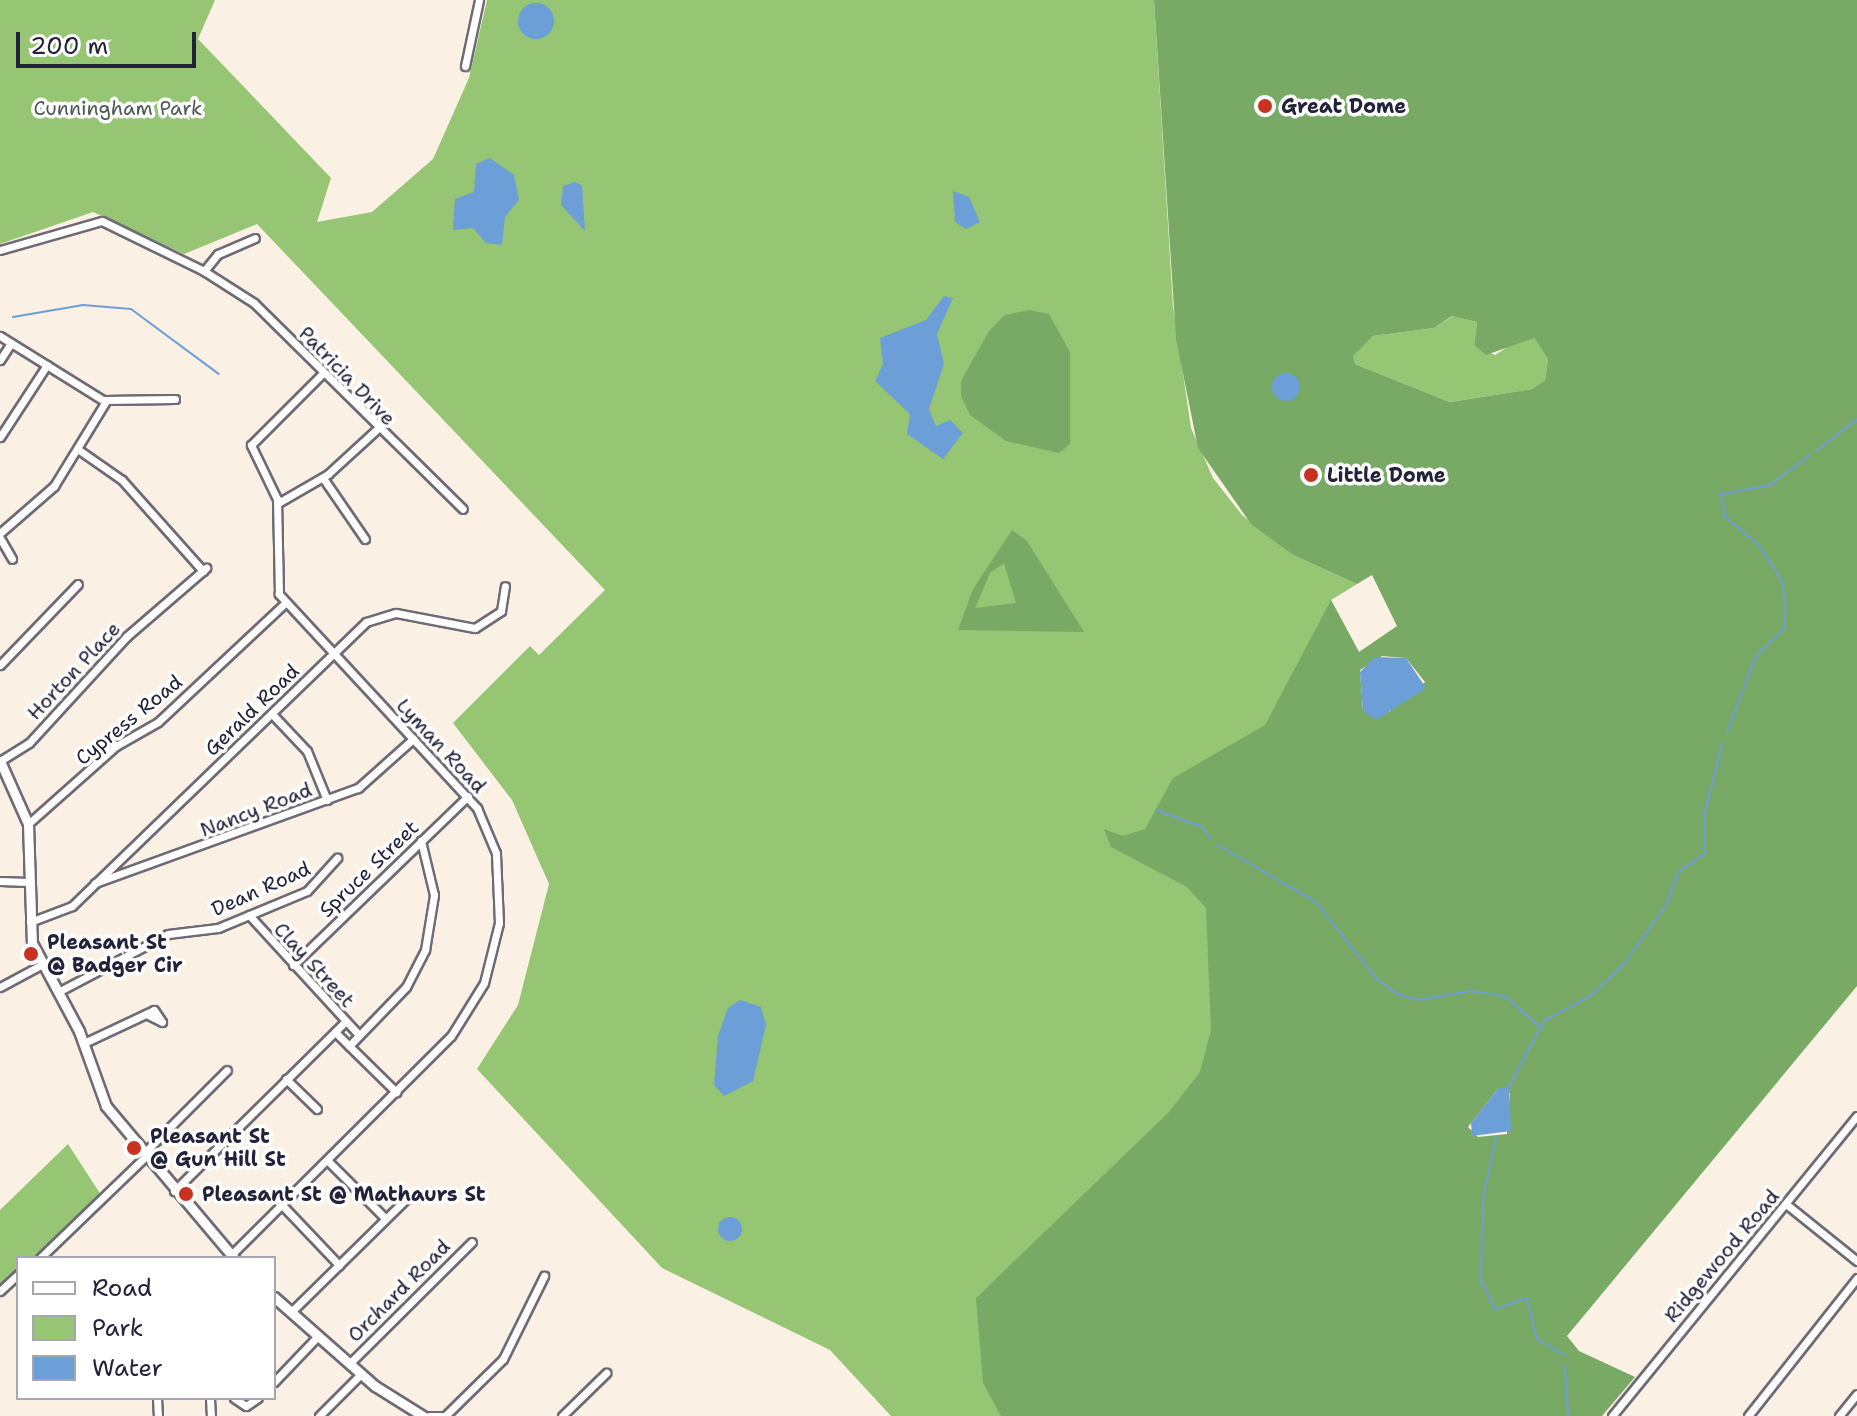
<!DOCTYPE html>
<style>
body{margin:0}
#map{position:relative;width:1857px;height:1416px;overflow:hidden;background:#faf0e3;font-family:"Shantell Sans",sans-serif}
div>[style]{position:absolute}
.green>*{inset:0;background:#96c574}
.forest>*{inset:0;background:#78aa66}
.water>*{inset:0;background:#6c9ed7}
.round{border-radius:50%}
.stream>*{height:2px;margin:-1px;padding:0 1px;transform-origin:1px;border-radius:1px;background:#6c9ed7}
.roads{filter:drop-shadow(2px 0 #6e6a76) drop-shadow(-2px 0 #6e6a76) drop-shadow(0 2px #6e6a76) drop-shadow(0 -2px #6e6a76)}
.minor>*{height:7px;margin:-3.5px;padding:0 3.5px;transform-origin:3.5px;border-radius:3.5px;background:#fff}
.tertiary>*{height:9px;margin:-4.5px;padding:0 4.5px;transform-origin:4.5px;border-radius:4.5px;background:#fff}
.dots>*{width:22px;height:22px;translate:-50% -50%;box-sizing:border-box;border:4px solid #fff;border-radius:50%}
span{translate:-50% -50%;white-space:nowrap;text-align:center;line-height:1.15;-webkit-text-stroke:7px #fff;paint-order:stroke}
.poi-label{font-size:20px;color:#22223b;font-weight:700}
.left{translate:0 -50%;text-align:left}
.park-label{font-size:20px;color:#4b5b4f}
.street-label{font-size:20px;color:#22223b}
.legend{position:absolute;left:16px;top:1256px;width:260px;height:144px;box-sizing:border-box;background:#fff;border:2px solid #a7a7b1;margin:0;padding:10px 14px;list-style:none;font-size:24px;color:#22223b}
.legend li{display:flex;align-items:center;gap:16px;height:40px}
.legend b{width:40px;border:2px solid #a7a7b1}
.scale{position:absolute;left:16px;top:32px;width:180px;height:36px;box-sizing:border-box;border:4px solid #22223b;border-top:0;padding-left:10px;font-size:24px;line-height:28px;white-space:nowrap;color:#22223b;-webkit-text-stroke:6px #fff;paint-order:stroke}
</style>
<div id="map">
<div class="green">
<i style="clip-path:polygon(0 0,215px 0,198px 39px,331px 178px,317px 222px,372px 212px,433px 159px,469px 78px,487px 0,1154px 0,1173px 306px,1191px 428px,1213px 478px,1242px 515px,1293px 555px,1357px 584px,1331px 600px,1359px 652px,1174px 1416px,891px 1416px,830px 1350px,662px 1268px,477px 1069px,518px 1005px,549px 884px,512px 800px,453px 723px,530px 646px,539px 655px,605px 590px,257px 224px,184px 254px,93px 212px,0 244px)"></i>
<i style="clip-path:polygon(1453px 316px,1477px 322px,1474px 345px,1495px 355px,1526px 335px,1534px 338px,1548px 359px,1545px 380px,1532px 389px,1450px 402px,1355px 364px,1352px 356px,1373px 336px,1434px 328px)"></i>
<i style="clip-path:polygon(68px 1144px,101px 1195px,40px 1256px,18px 1258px,18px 1271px,0 1286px,0 1210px)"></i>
</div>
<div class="forest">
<i style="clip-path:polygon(evenodd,1154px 0,1857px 0,1857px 986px,1567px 1336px,1579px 1351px,1635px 1377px,1602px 1416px,1001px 1416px,983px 1383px,976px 1298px,1169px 1112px,1200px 1072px,1211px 1030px,1206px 908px,1187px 887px,1111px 847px,1104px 829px,1123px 836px,1145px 829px,1173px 778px,1265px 725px,1331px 600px,1359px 652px,1397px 626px,1372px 575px,1357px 584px,1293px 555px,1251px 524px,1198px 448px,1176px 339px,1154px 0,1452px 316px,1477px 322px,1474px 345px,1486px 355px,1534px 338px,1548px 359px,1545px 380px,1532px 389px,1450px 402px,1355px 364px,1353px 356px,1373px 336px,1434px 328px,1452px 316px,1154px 0,1382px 656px,1406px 658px,1425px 682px,1389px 712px,1363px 711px,1360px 670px,1382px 656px,1154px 0,1498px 1089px,1510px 1093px,1507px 1134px,1478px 1137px,1468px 1127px,1498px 1089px)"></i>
<i style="clip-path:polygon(1029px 310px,1049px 314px,1070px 352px,1070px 444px,1059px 453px,1006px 441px,970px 415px,961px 396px,961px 381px,989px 331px,1005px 315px)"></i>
<i style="clip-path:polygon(evenodd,1012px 530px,1027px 541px,1084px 632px,958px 630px,973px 589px,1012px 530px,1004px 563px,1016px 603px,975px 608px,990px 573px,1004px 563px)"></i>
</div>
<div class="water">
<i class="round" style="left:518px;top:3px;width:36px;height:36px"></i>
<i style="clip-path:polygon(490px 158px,514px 175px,519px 200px,505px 217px,502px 245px,486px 243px,473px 228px,453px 230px,455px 199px,474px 192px,476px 164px)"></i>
<i style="clip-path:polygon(574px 182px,582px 185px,585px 231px,561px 205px,563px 186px)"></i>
<i style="clip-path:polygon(953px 191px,969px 197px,980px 222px,966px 229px,955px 222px)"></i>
<i style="clip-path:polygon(944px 296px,953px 298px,937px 334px,944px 364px,929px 409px,936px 426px,950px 420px,963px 433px,943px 459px,907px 434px,910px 414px,875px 381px,883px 364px,880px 338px,926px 320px)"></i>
<i class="round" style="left:1272px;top:373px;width:28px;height:28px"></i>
<i style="clip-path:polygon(1375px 657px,1406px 658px,1426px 688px,1376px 720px,1363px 711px,1360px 672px)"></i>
<i style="clip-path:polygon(740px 1000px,761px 1007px,766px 1025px,753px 1081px,724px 1096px,714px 1085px,718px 1036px,728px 1008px)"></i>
<i style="clip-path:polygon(1509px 1086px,1511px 1131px,1472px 1136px,1471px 1123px,1498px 1089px)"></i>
<i class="round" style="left:718px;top:1217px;width:24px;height:24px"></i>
</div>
<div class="stream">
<i style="left:13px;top:317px;width:71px;rotate:-9.7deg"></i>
<i style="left:83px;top:305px;width:48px;rotate:4.8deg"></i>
<i style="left:131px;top:309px;width:109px;rotate:36.5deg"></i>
<i style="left:1816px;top:451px;width:52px;rotate:-38deg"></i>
<i style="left:1727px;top:732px;width:81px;rotate:-69.1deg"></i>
<i style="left:1756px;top:656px;width:39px;rotate:-44deg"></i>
<i style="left:1784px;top:629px;width:22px;rotate:-85deg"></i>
<i style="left:1786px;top:607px;width:26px;rotate:-99deg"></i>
<i style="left:1782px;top:581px;width:43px;rotate:-122.6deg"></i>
<i style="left:1759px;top:545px;width:44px;rotate:-140.5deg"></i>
<i style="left:1725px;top:517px;width:23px;rotate:-100deg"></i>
<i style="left:1721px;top:494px;width:50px;rotate:-10.4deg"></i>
<i style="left:1770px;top:485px;width:51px;rotate:-37.1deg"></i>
<i style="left:1156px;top:810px;width:49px;rotate:20.3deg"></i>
<i style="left:1202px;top:827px;width:15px;rotate:53deg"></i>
<i style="left:1216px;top:844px;width:116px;rotate:30.1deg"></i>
<i style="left:1316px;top:902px;width:95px;rotate:51.8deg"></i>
<i style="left:1375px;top:977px;width:28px;rotate:38deg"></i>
<i style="left:1397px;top:994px;width:22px;rotate:16deg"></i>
<i style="left:1418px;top:1000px;width:53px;rotate:-9.8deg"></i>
<i style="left:1470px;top:991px;width:35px;rotate:8deg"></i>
<i style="left:1505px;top:996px;width:47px;rotate:41.5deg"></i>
<i style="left:1508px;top:1088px;width:76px;rotate:-61.8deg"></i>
<i style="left:1544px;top:1021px;width:52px;rotate:-28.5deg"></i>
<i style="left:1590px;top:996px;width:45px;rotate:-43.2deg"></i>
<i style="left:1623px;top:965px;width:75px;rotate:-54.2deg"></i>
<i style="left:1667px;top:904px;width:34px;rotate:-71deg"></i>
<i style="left:1678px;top:872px;width:32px;rotate:-34deg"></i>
<i style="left:1705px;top:854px;width:39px;rotate:-91deg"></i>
<i style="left:1704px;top:815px;width:75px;rotate:-75.4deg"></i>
<i style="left:1496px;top:1137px;width:63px;rotate:101.8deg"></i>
<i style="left:1483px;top:1199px;width:82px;rotate:91.4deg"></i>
<i style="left:1481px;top:1281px;width:31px;rotate:63deg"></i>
<i style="left:1495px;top:1309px;width:34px;rotate:-19deg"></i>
<i style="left:1527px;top:1298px;width:42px;rotate:76.3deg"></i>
<i style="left:1537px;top:1339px;width:33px;rotate:31deg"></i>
<i style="left:1565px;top:1365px;width:51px;rotate:86.6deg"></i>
</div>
<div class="roads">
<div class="minor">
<i style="left:465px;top:66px;width:67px;rotate:-78deg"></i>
<i style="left:0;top:250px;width:106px;rotate:-15.9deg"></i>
<i style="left:102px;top:221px;width:114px;rotate:26.1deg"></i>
<i style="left:204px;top:271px;width:59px;rotate:32.6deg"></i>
<i style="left:254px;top:303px;width:293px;rotate:44.6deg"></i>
<i style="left:204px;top:271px;width:22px;rotate:-51deg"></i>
<i style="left:218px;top:254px;width:40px;rotate:-23.4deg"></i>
<i style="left:0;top:336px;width:121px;rotate:31.9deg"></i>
<i style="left:103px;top:400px;width:72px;rotate:-0.8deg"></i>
<i style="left:0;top:360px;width:20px;rotate:-57deg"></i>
<i style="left:0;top:437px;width:86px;rotate:-56.9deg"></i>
<i style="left:79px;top:450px;width:52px;rotate:34.9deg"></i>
<i style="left:122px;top:480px;width:122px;rotate:48.3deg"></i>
<i style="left:323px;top:478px;width:74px;rotate:55.5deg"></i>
<i style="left:278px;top:503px;width:58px;rotate:-30.1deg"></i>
<i style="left:328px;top:474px;width:65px;rotate:-42.5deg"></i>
<i style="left:0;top:533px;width:72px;rotate:-41deg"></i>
<i style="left:54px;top:486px;width:100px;rotate:-58.5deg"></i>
<i style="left:0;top:538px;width:24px;rotate:60deg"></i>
<i style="left:0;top:665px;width:112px;rotate:-46.1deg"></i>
<i style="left:272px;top:714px;width:51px;rotate:46.6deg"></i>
<i style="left:307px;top:751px;width:53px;rotate:67.8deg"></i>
<i style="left:0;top:761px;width:34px;rotate:-32deg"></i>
<i style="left:29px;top:743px;width:144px;rotate:-47.5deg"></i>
<i style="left:126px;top:637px;width:106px;rotate:-40.8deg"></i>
<i style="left:28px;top:824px;width:118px;rotate:-41.6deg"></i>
<i style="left:116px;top:746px;width:48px;rotate:-29.7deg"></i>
<i style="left:158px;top:722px;width:173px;rotate:-43.1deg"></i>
<i style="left:0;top:881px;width:28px;rotate:2deg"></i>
<i style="left:95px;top:883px;width:280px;rotate:-19.9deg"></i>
<i style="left:358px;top:788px;width:74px;rotate:-41.7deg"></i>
<i style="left:249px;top:915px;width:163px;rotate:47.5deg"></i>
<i style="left:30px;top:922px;width:45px;rotate:-20.9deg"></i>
<i style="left:72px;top:906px;width:409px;rotate:-44deg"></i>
<i style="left:366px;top:622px;width:31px;rotate:-17deg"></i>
<i style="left:396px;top:613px;width:80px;rotate:10.8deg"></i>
<i style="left:475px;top:628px;width:31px;rotate:-33deg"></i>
<i style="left:501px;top:611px;width:25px;rotate:-81deg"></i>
<i style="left:293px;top:965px;width:243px;rotate:-44deg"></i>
<i style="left:0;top:987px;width:47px;rotate:-28.2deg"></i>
<i style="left:58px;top:992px;width:124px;rotate:-27.8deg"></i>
<i style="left:168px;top:934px;width:50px;rotate:-6.8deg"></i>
<i style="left:218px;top:928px;width:96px;rotate:-22.6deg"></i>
<i style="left:307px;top:891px;width:45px;rotate:-47.7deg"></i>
<i style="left:335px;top:1032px;width:86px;rotate:44.5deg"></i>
<i style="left:84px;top:1043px;width:77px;rotate:-25.2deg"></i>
<i style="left:154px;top:1010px;width:14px;rotate:56deg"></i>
<i style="left:162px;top:1022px;width:18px;rotate:-153deg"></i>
<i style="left:349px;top:1046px;width:82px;rotate:-46deg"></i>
<i style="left:406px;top:987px;width:42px;rotate:-62.8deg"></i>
<i style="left:425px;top:950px;width:56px;rotate:-80.7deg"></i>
<i style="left:434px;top:895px;width:56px;rotate:-103.5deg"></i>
<i style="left:286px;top:1079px;width:43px;rotate:44.1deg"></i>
<i style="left:144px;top:1153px;width:117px;rotate:-45deg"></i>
<i style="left:327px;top:1160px;width:83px;rotate:45deg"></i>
<i style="left:174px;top:1191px;width:240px;rotate:-44.7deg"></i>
<i style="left:1786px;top:1204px;width:91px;rotate:38.8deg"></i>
<i style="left:282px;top:1205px;width:83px;rotate:46.5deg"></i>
<i style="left:231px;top:1255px;width:310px;rotate:-44.9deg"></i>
<i style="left:451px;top:1036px;width:62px;rotate:-58.1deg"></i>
<i style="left:484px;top:983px;width:62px;rotate:-76deg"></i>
<i style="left:499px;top:923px;width:70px;rotate:-92.5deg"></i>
<i style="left:496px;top:853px;width:49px;rotate:-112.9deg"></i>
<i style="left:477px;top:808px;width:292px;rotate:-132.8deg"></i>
<i style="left:279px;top:594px;width:95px;rotate:-91.2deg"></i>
<i style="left:277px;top:499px;width:60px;rotate:-115.7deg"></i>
<i style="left:251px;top:445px;width:102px;rotate:-45deg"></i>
<i style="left:40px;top:1258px;width:146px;rotate:-43.9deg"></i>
<i style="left:0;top:1291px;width:25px;rotate:-43deg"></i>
<i style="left:291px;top:1312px;width:167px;rotate:-44.5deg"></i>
<i style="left:349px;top:1364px;width:173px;rotate:-44.8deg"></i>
<i style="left:274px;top:1382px;width:64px;rotate:-46.3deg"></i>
<i style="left:157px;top:1398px;width:18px;rotate:87deg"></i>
<i style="left:210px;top:1398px;width:18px;rotate:87deg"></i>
<i style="left:234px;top:1398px;width:14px;rotate:34deg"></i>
<i style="left:246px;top:1406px;width:14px;rotate:-34deg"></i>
<i style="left:319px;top:1416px;width:59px;rotate:-45deg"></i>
<i style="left:429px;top:1416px;width:17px"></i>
<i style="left:445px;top:1416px;width:81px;rotate:-44.5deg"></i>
<i style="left:503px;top:1359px;width:93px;rotate:-63.7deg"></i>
<i style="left:562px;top:1416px;width:62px;rotate:-44.3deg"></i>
<i style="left:1612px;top:1416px;width:387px;rotate:-50.8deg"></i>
<i style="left:1748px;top:1416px;width:176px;rotate:-51.7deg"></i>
<i style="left:1839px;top:1416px;width:28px;rotate:-51deg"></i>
</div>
<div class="tertiary">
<i style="left:0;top:761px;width:69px;rotate:66deg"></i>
<i style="left:28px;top:824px;width:119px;rotate:88.1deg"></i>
<i style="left:32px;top:943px;width:100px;rotate:61.9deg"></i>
<i style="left:79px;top:1031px;width:80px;rotate:70.2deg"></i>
<i style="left:106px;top:1106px;width:199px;rotate:49.9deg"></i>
<i style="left:274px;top:1297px;width:135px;rotate:41.4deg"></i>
<i style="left:375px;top:1386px;width:57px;rotate:32deg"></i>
</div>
</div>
<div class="dots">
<i style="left:1265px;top:106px;background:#c8321e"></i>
<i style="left:1311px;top:475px;background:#c8321e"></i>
<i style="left:31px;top:954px;background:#c8321e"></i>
<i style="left:134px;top:1148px;background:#c8321e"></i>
<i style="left:186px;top:1194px;background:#c8321e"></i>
</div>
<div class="poi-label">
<span class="left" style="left:1281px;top:106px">Great Dome</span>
<span class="left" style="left:1327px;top:475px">Little Dome</span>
<span class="left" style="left:47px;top:954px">Pleasant St<br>@ Badger Cir</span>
<span class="left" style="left:150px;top:1148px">Pleasant St<br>@ Gun Hill St</span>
<span class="left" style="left:202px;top:1194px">Pleasant St @ Mathaurs St</span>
</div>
<div class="park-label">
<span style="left:118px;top:108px">Cunningham Park</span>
</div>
<div class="street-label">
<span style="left:347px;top:376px;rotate:46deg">Patricia Drive</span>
<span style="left:74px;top:671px;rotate:-47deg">Horton Place</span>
<span style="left:252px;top:710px;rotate:-44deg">Gerald Road</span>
<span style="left:129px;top:720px;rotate:-39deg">Cypress Road</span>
<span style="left:441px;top:746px;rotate:47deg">Lyman Road</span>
<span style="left:256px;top:810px;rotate:-21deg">Nancy Road</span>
<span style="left:369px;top:869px;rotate:-44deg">Spruce Street</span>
<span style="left:261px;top:889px;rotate:-24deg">Dean Road</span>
<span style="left:314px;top:965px;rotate:47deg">Clay Street</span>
<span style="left:1722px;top:1256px;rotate:-50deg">Ridgewood Road</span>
<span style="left:399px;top:1291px;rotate:-45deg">Orchard Road</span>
</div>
<ul class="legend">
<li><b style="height:10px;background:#fff"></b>Road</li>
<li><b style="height:22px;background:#96c574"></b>Park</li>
<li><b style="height:22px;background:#6c9ed7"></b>Water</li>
</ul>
<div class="scale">200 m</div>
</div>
